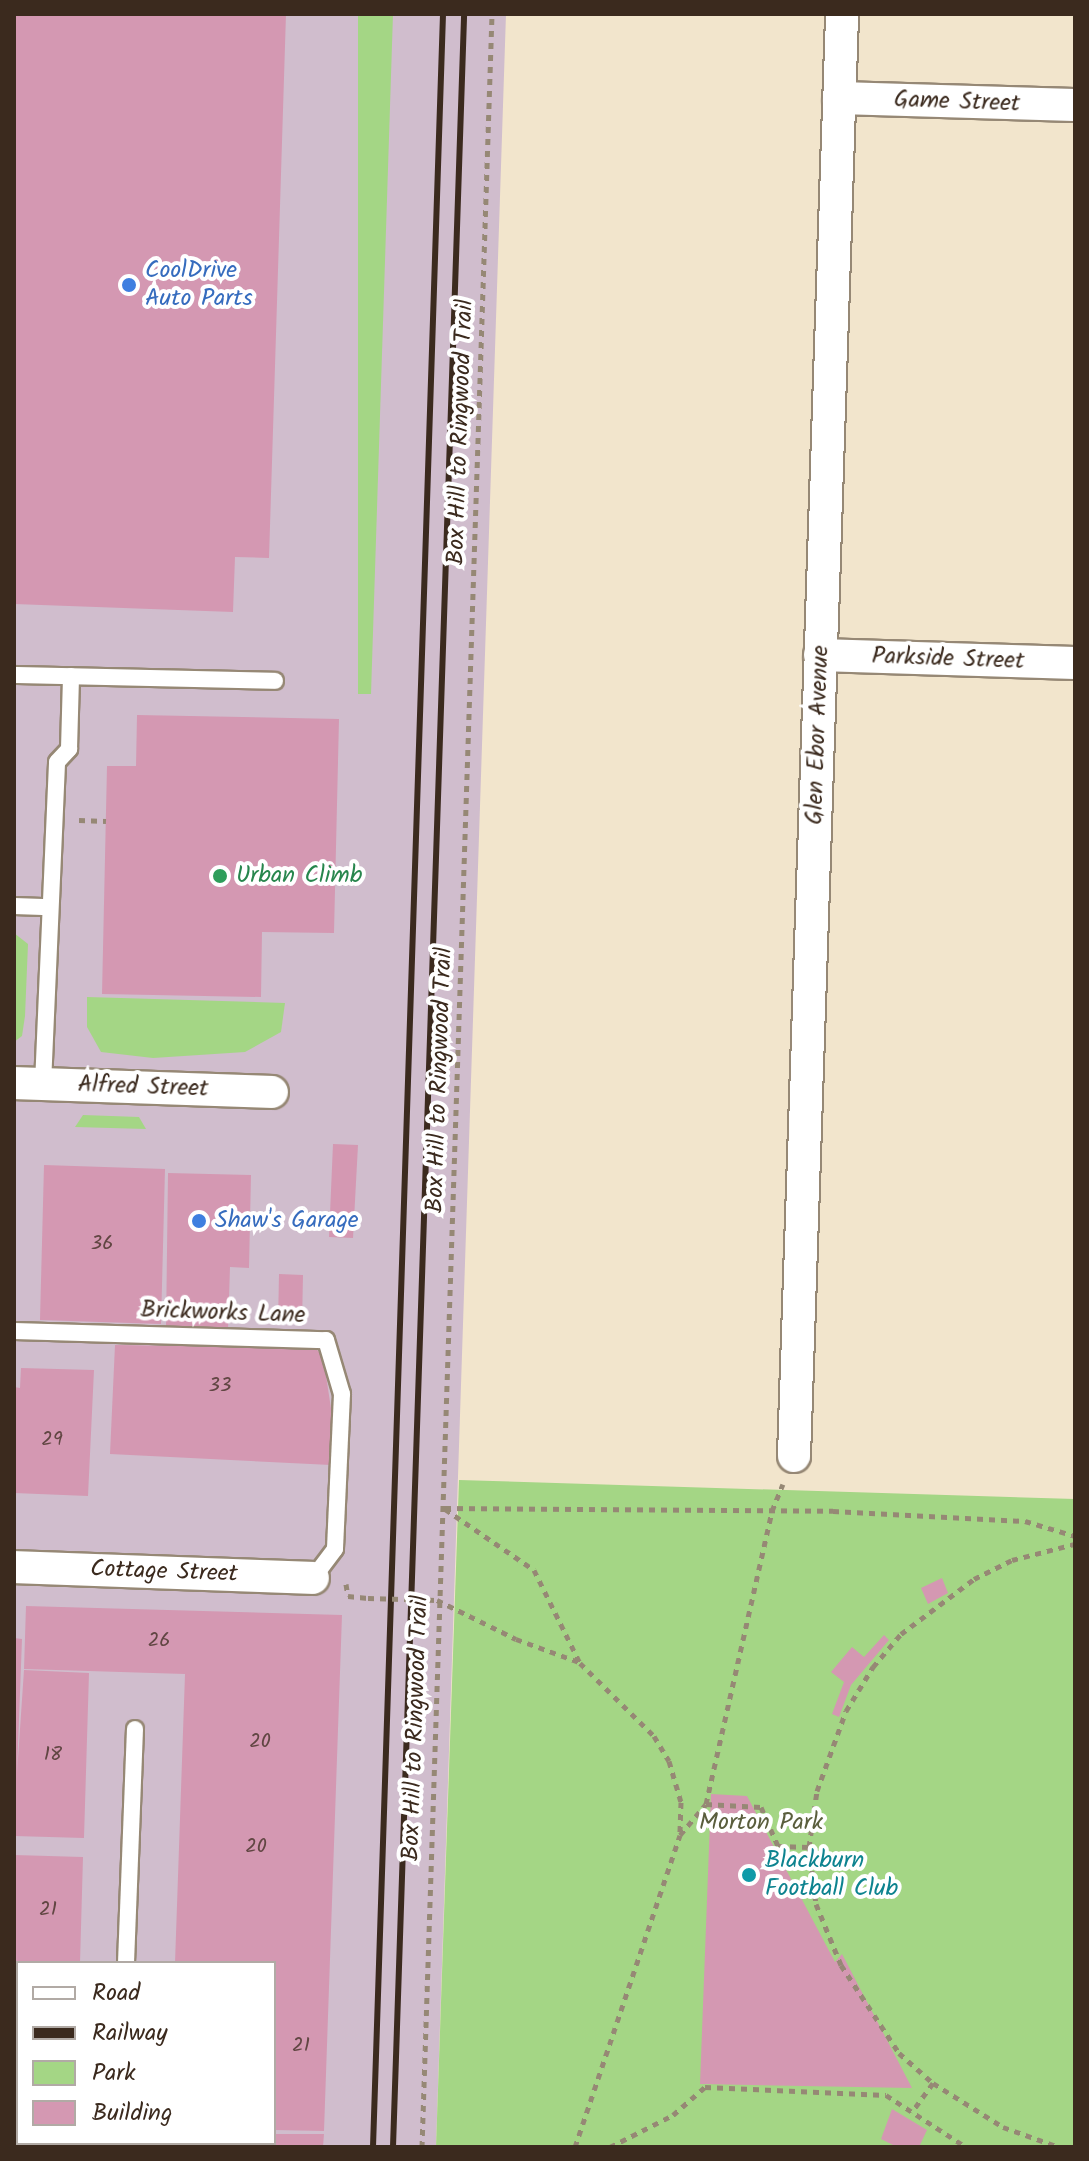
<!DOCTYPE html>
<style>
body{margin:0}
#map{position:relative;width:1089px;height:2161px;overflow:hidden;background:#f2e5cc;font-family:Kalam,sans-serif}
div>[style]{position:absolute}
.industrial>*{inset:0;background:#d0bdcd}
.green>*{inset:0;background:#a4d685}
.building>*{inset:0;background:#d498b2}
.path>*{height:5px;margin-top:-2.5px;transform-origin:0;background:repeating-linear-gradient(90deg,#968875 0 6px,transparent 0 12px)}
.roads{filter:drop-shadow(2px 0 #968875) drop-shadow(-2px 0 #968875) drop-shadow(0 2px #968875) drop-shadow(0 -2px #968875)}
.lane>*{height:16px;margin:-8px;padding:0 8px;transform-origin:8px;border-radius:8px;background:#fff}
.street>*{height:32px;margin:-16px;padding:0 16px;transform-origin:16px;border-radius:16px;background:#fff}
.rail>*{height:6px;margin:-3px;padding:0 3px;transform-origin:3px;border-radius:3px;background:#3b2a1e}
.path-bridge>*{height:5px;margin-top:-2.5px;transform-origin:0;background:repeating-linear-gradient(90deg,#968875 0 6px,transparent 0 12px)}
.dots>*{width:22px;height:22px;translate:-50% -50%;box-sizing:border-box;border:4px solid #fff;border-radius:50%}
span{translate:-50% -50%;white-space:nowrap;text-align:center;line-height:1.15;-webkit-text-stroke:8px #fff;paint-order:stroke}
.number-label{font-size:20px;color:#614643}
.number-label span{-webkit-text-stroke-width:0}
.street-label{font-size:24px;color:#3b2a1e}
.shop-label{font-size:24px;color:#366cbe}
.left{translate:0 -50%;text-align:left}
.leisure-label{font-size:24px;color:#27864d}
.park-label{font-size:24px;color:#5a5e3d}
.culture-label{font-size:24px;color:#0d838f}
.frame{position:absolute;inset:0;border:16px solid #3b2a1e;pointer-events:none}
.legend{position:absolute;left:16px;top:1961px;width:260px;height:184px;box-sizing:border-box;background:#fff;border:2px solid #b1aaa5;margin:0;padding:10px 14px;list-style:none;font-size:24px;color:#3b2a1e}
.legend li{display:flex;align-items:center;gap:16px;height:40px}
.legend b{width:40px;border:2px solid #b1aaa5}
</style>
<div id="map">
<div class="industrial">
<i style="clip-path:polygon(evenodd,14px 14px,506px 14px,436px 2147px,14px 2147px,14px 14px,18px 1963px,274px 1963px,274px 2143px,18px 2143px,18px 1963px)"></i>
</div>
<div class="green">
<i style="clip-path:polygon(358px 14px,393px 14px,371px 694px,358px 694px)"></i>
<i style="clip-path:polygon(14px 933px,28px 944px,25px 1016px,22px 1036px,14px 1042px)"></i>
<i style="clip-path:polygon(87px 997px,285px 1003px,281px 1032px,245px 1052px,153px 1058px,101px 1052px,87px 1027px)"></i>
<i style="clip-path:polygon(83px 1115px,139px 1117px,146px 1129px,75px 1127px)"></i>
<i style="clip-path:polygon(459px 1480px,1075px 1499px,1075px 2147px,436px 2147px)"></i>
</div>
<div class="building">
<i style="clip-path:polygon(14px 14px,286px 14px,269px 558px,235px 557px,233px 612px,14px 604px)"></i>
<i style="clip-path:polygon(137px 715px,339px 719px,334px 933px,262px 932px,261px 997px,102px 994px,107px 766px,136px 766px)"></i>
<i style="clip-path:polygon(333px 1144px,358px 1145px,353px 1238px,329px 1237px)"></i>
<i style="clip-path:polygon(44px 1165px,165px 1169px,161px 1324px,40px 1320px)"></i>
<i style="clip-path:polygon(168px 1173px,251px 1175px,249px 1268px,230px 1267px,228px 1330px,166px 1329px)"></i>
<i style="clip-path:polygon(279px 1274px,303px 1275px,302px 1324px,278px 1324px)"></i>
<i style="clip-path:polygon(115px 1345px,315px 1348px,323px 1356px,332px 1415px,331px 1465px,110px 1454px)"></i>
<i style="clip-path:polygon(21px 1368px,94px 1370px,88px 1496px,14px 1493px,14px 1387px,20px 1388px)"></i>
<i style="clip-path:polygon(942px 1578px,948px 1593px,928px 1604px,921px 1588px)"></i>
<i style="clip-path:polygon(26px 1606px,342px 1615px,324px 2131px,274px 2130px,274px 1963px,175px 1963px,185px 1674px,24px 1669px)"></i>
<i style="clip-path:polygon(884px 1635px,889px 1640px,851px 1685px,839px 1717px,832px 1714px,844px 1682px,831px 1672px,852px 1647px,864px 1657px)"></i>
<i style="clip-path:polygon(14px 1638px,22px 1639px,17px 1773px,24px 1670px,89px 1673px,84px 1838px,14px 1836px)"></i>
<i style="clip-path:polygon(711px 1794px,747px 1796px,835px 1962px,842px 1954px,912px 2088px,700px 2084px)"></i>
<i style="clip-path:polygon(14px 1855px,83px 1857px,80px 1963px,18px 1963px,18px 2050px)"></i>
<i style="clip-path:polygon(892px 2109px,927px 2130px,919px 2147px,897px 2147px,881px 2139px)"></i>
<i style="clip-path:polygon(274px 2134px,324px 2134px,323px 2147px,235px 2147px,274px 2143px)"></i>
<i style="clip-path:polygon(71px 2143px,231px 2143px,71px 2147px)"></i>
</div>
<div class="path">
<i style="left:79px;top:820px;width:27px;rotate:2deg"></i>
<i style="left:445px;top:1508px;width:388px;rotate:0.4deg"></i>
<i style="left:833px;top:1511px;width:192px;rotate:3deg"></i>
<i style="left:1025px;top:1521px;width:52px;rotate:16.7deg"></i>
<i style="left:445px;top:1509px;width:108px;rotate:34.4deg"></i>
<i style="left:534px;top:1570px;width:104px;rotate:63.7deg"></i>
<i style="left:580px;top:1663px;width:104px;rotate:44.6deg"></i>
<i style="left:654px;top:1736px;width:29px;rotate:59deg"></i>
<i style="left:669px;top:1761px;width:43px;rotate:73.7deg"></i>
<i style="left:681px;top:1802px;width:33px;rotate:92deg"></i>
<i style="left:346px;top:1584px;width:12px;rotate:81deg"></i>
<i style="left:348px;top:1596px;width:20px;rotate:6deg"></i>
<i style="left:437px;top:1600px;width:88px;rotate:26.3deg"></i>
<i style="left:516px;top:1639px;width:67px;rotate:20.1deg"></i>
<i style="left:706px;top:1804px;width:55px;rotate:3.1deg"></i>
<i style="left:761px;top:1807px;width:43px;rotate:66.4deg"></i>
<i style="left:778px;top:1846px;width:31px;rotate:2deg"></i>
<i style="left:809px;top:1847px;width:57px;rotate:83deg"></i>
<i style="left:816px;top:1904px;width:66px;rotate:67.7deg"></i>
<i style="left:841px;top:1965px;width:105px;rotate:56.6deg"></i>
<i style="left:899px;top:2053px;width:45px;rotate:41.4deg"></i>
<i style="left:933px;top:2083px;width:36px;rotate:126deg"></i>
<i style="left:809px;top:1847px;width:57px;rotate:-81.9deg"></i>
<i style="left:817px;top:1791px;width:85px;rotate:-70.1deg"></i>
<i style="left:846px;top:1711px;width:52px;rotate:-58.5deg"></i>
<i style="left:873px;top:1667px;width:43px;rotate:-49.7deg"></i>
<i style="left:901px;top:1634px;width:91px;rotate:-37deg"></i>
<i style="left:974px;top:1579px;width:42px;rotate:-26.6deg"></i>
<i style="left:1012px;top:1560px;width:65px;rotate:-14.3deg"></i>
<i style="left:933px;top:2083px;width:83px;rotate:32.2deg"></i>
<i style="left:1003px;top:2127px;width:59px;rotate:19.7deg"></i>
<i style="left:422px;top:2147px;width:2134px;rotate:-88.12deg"></i>
<i style="left:575px;top:2147px;width:329px;rotate:-71.4deg"></i>
<i style="left:680px;top:1835px;width:40px;rotate:-50deg"></i>
<i style="left:706px;top:1804px;width:300px;rotate:-77.3deg"></i>
<i style="left:772px;top:1511px;width:29px;rotate:-68deg"></i>
<i style="left:610px;top:2147px;width:71px;rotate:-26.9deg"></i>
<i style="left:673px;top:2115px;width:43px;rotate:-41.2deg"></i>
<i style="left:705px;top:2087px;width:181px;rotate:2.5deg"></i>
<i style="left:886px;top:2095px;width:95px;rotate:33deg"></i>
</div>
<div class="roads">
<div class="lane">
<i style="left:14px;top:675px;width:261px;rotate:1.3deg"></i>
<i style="left:14px;top:906px;width:36px;rotate:2deg"></i>
<i style="left:43px;top:1084px;width:322px;rotate:-87.5deg"></i>
<i style="left:57px;top:762px;width:18px;rotate:-47deg"></i>
<i style="left:69px;top:749px;width:73px;rotate:-88.4deg"></i>
<i style="left:14px;top:1331px;width:312px;rotate:1.7deg"></i>
<i style="left:326px;top:1340px;width:56px;rotate:73.5deg"></i>
<i style="left:342px;top:1394px;width:155px;rotate:92.6deg"></i>
<i style="left:335px;top:1549px;width:36px;rotate:127deg"></i>
<i style="left:126px;top:1963px;width:234px;rotate:-87.8deg"></i>
</div>
<div class="street">
<i style="left:839px;top:98px;width:236px;rotate:1.7deg"></i>
<i style="left:820px;top:655px;width:255px;rotate:1.8deg"></i>
<i style="left:14px;top:1083px;width:258px;rotate:2deg"></i>
<i style="left:794px;top:1456px;width:1443px;rotate:-88.09deg"></i>
<i style="left:14px;top:1567px;width:299px;rotate:2.1deg"></i>
<i style="left:14px;top:2089px;width:4px"></i>
</div>
</div>
<div class="rail">
<i style="left:373px;top:2147px;width:2134px;rotate:-88.12deg"></i>
<i style="left:393px;top:2147px;width:2134px;rotate:-88.09deg"></i>
</div>
<div class="path-bridge">
<i style="left:368px;top:1598px;width:69px;rotate:1.7deg"></i>
</div>
<div class="dots">
<i style="left:129px;top:285px;background:#3f7fe0"></i>
<i style="left:220px;top:876px;background:#2e9e5b"></i>
<i style="left:199px;top:1221px;background:#3f7fe0"></i>
<i style="left:749px;top:1875px;background:#0f9aa8"></i>
</div>
<div class="number-label">
<span style="left:102px;top:1244px">36</span>
<span style="left:220px;top:1386px">33</span>
<span style="left:52px;top:1440px">29</span>
<span style="left:159px;top:1641px">26</span>
<span style="left:260px;top:1742px">20</span>
<span style="left:53px;top:1755px">18</span>
<span style="left:256px;top:1847px">20</span>
<span style="left:48px;top:1910px">21</span>
<span style="left:301px;top:2046px">21</span>
</div>
<div class="street-label">
<span style="left:957px;top:102px;rotate:2deg">Game Street</span>
<span style="left:461px;top:432px;rotate:-88deg">Box Hill to Ringwood Trail</span>
<span style="left:948px;top:659px;rotate:2deg">Parkside Street</span>
<span style="left:818px;top:735px;rotate:-88deg">Glen Ebor Avenue</span>
<span style="left:440px;top:1080px;rotate:-88deg">Box Hill to Ringwood Trail</span>
<span style="left:143px;top:1087px;rotate:2deg">Alfred Street</span>
<span style="left:223px;top:1313px;rotate:2deg">Brickworks Lane</span>
<span style="left:164px;top:1572px;rotate:2deg">Cottage Street</span>
<span style="left:416px;top:1728px;rotate:-88deg">Box Hill to Ringwood Trail</span>
</div>
<div class="shop-label">
<span class="left" style="left:145px;top:285px">CoolDrive<br>Auto Parts</span>
<span class="left" style="left:215px;top:1221px">Shaw's Garage</span>
</div>
<div class="leisure-label">
<span class="left" style="left:236px;top:876px">Urban Climb</span>
</div>
<div class="park-label">
<span style="left:761px;top:1823px">Morton Park</span>
</div>
<div class="culture-label">
<span class="left" style="left:765px;top:1875px">Blackburn<br>Football Club</span>
</div>
<div class="frame"></div>
<ul class="legend">
<li><b style="height:10px;background:#fff"></b>Road</li>
<li><b style="height:10px;background:#3b2a1e"></b>Railway</li>
<li><b style="height:22px;background:#a4d685"></b>Park</li>
<li><b style="height:22px;background:#d498b2"></b>Building</li>
</ul>
</div>
